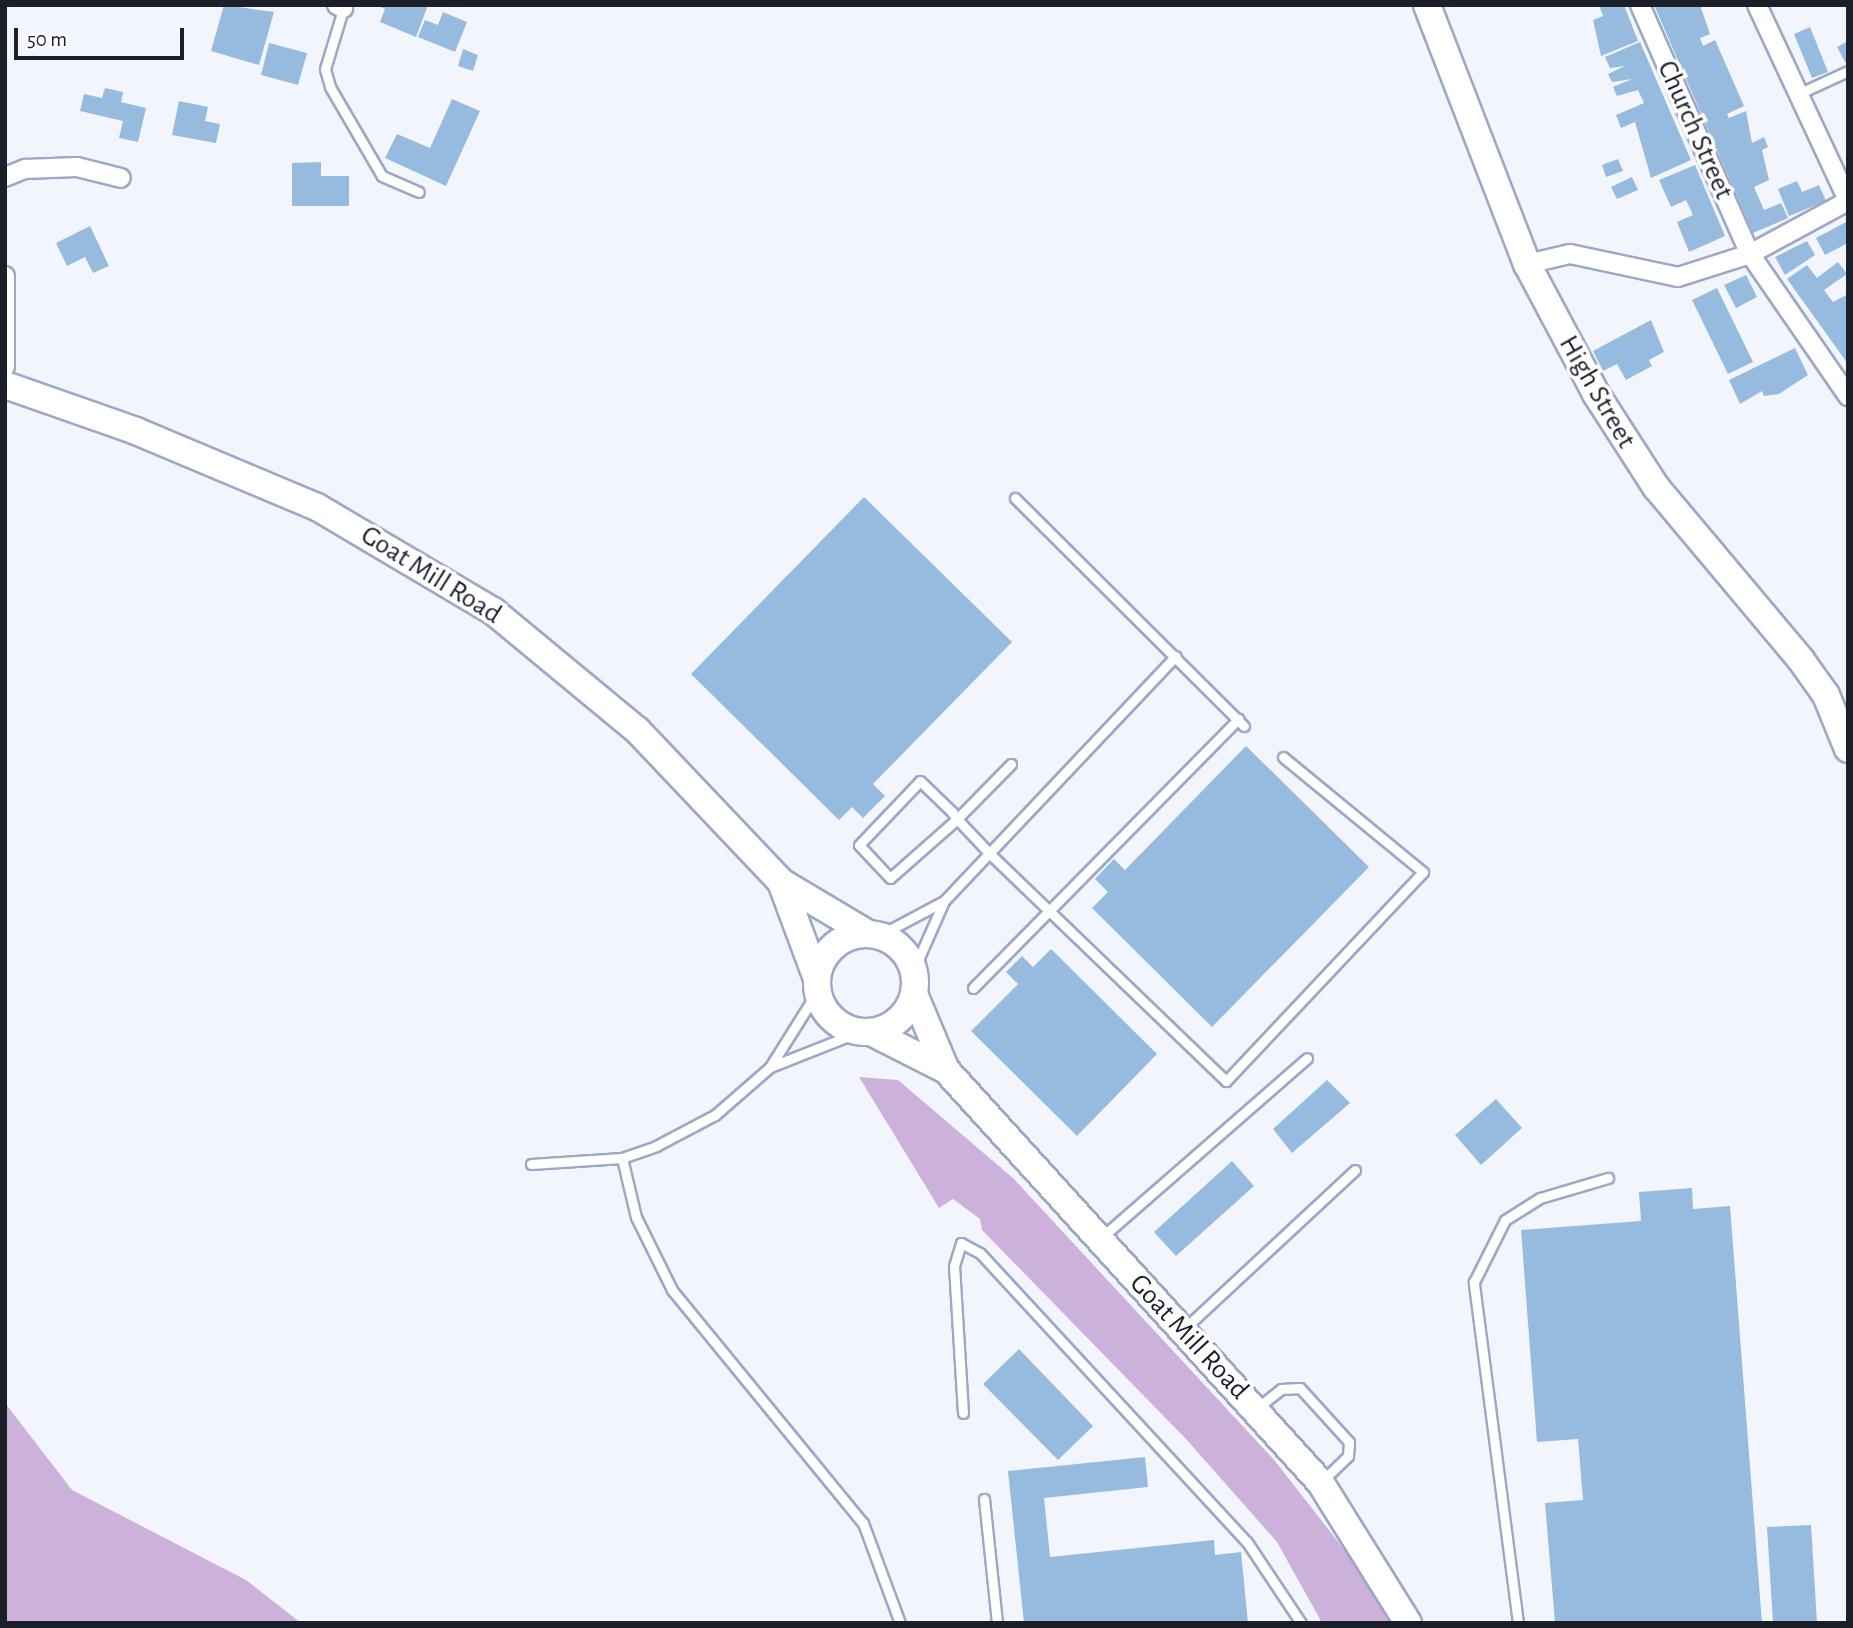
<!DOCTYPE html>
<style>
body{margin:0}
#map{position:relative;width:1853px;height:1628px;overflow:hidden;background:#f3f5fc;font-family:"Alegreya Sans",sans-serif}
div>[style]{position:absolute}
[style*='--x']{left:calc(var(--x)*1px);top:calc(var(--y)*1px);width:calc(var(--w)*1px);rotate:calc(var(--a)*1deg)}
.forest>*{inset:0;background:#ccb2db}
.building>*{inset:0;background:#97bbde}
.roads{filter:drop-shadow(2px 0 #9da8c6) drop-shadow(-2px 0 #9da8c6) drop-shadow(0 2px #9da8c6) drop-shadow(0 -2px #9da8c6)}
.lane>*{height:9px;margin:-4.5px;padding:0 4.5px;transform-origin:4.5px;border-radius:4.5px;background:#fff}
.street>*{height:18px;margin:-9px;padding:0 9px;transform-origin:9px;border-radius:9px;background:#fff}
.secondary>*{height:26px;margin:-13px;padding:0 13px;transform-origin:13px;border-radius:13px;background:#fff}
.secondary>.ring{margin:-13px;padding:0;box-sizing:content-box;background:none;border:26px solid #fff;border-radius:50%}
span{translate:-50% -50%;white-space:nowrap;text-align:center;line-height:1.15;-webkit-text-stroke:7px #fff;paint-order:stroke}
.street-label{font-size:28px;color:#1b1f2a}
.frame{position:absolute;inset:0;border:7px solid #1b1f2a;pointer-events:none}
.scale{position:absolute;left:14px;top:28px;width:170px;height:32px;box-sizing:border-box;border:4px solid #1b1f2a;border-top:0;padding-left:9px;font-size:21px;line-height:24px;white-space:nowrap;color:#1b1f2a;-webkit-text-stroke:5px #fff;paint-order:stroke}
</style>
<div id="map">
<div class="forest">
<i style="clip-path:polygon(859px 1077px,898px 1080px,1013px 1178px,1275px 1461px,1357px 1566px,1390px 1623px,1322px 1623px,1277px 1542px,1186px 1439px,982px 1230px,980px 1219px,953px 1199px,939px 1208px)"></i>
<i style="clip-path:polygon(5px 1403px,72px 1490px,246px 1580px,301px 1623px,5px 1623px)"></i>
</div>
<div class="building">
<i style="clip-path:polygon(224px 5px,274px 12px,259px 65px,211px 51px)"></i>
<i style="clip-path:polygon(377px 5px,428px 5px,416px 37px,380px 22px,385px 9px)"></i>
<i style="clip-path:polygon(1599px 5px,1624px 5px,1638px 41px,1601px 56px,1593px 20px,1603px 16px)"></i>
<i style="clip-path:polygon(1654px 5px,1700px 5px,1710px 34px,1700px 38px,1703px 46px,1715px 40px,1744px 106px,1727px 114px,1729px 118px,1746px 111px,1752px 143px,1764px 137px,1768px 147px,1762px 150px,1769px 180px,1754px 187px,1764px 210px,1781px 203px,1788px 218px,1753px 233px)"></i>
<i style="clip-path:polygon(443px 12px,467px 22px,455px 52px,418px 37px,425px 20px,438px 25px)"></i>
<i style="clip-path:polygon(1810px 27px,1828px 72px,1812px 78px,1794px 34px)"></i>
<i style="clip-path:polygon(1848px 41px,1848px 61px,1845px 62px,1837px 47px)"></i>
<i style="clip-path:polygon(1640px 42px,1691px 160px,1651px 178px,1635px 122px,1621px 128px,1616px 115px,1644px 103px,1638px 90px,1617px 96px,1613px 87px,1632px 79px,1612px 82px,1608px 74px,1625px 66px,1610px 68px,1605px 57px)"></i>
<i style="clip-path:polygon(269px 43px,307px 53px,298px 85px,261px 75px)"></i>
<i style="clip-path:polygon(463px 49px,478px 55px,473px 71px,458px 66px)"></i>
<i style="clip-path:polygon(105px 88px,123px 92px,121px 102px,146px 108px,138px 142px,119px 138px,123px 121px,80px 111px,84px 94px,102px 98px)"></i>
<i style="clip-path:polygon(452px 99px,480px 111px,446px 186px,385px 158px,397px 134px,430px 148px)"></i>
<i style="clip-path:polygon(179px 101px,208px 107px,205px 121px,220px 124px,216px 143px,172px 135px)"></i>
<i style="clip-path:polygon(1618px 159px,1623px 171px,1606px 177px,1602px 165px)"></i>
<i style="clip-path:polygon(321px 162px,321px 176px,349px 176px,349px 206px,292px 206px,292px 163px)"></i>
<i style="clip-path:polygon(1695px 165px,1725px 236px,1689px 252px,1677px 222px,1693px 215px,1686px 200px,1671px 207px,1659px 180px)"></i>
<i style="clip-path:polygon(1632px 177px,1638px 190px,1617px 199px,1611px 187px)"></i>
<i style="clip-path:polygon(1797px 181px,1802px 192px,1819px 185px,1826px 201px,1789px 216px,1778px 189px)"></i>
<i style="clip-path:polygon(1848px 221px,1848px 243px,1825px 255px,1816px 238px)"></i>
<i style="clip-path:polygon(90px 226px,109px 266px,93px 273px,85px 257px,67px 266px,56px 243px)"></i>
<i style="clip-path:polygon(1807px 241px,1815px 255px,1785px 275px,1775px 257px)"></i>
<i style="clip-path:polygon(1838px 262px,1847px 274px,1824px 290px,1833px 302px,1848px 294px,1848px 364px,1787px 279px,1807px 265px,1817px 278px)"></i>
<i style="clip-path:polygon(1746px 275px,1757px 297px,1736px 308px,1724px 285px)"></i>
<i style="clip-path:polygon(1717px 288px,1753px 362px,1728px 374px,1692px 300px)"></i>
<i style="clip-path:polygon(1651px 320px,1664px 352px,1649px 360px,1652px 366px,1626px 380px,1617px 364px,1603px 371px,1593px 351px)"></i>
<i style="clip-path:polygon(1795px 348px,1808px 375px,1779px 394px,1764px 396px,1762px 391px,1740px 404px,1729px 380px)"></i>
<i style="clip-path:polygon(864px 497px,1012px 642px,873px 784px,885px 796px,863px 818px,852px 807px,839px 820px,691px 674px)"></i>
<i style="clip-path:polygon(1246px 746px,1369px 867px,1212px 1027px,1092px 908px,1108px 892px,1095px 879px,1114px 859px,1125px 870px)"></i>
<i style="clip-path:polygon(1051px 949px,1157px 1054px,1077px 1136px,971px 1031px,1018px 984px,1006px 972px,1022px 956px,1033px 967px)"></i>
<i style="clip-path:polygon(1327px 1080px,1350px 1103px,1292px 1153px,1273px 1129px)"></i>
<i style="clip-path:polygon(1496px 1099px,1522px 1128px,1481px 1165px,1455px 1135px)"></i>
<i style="clip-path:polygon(1232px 1161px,1254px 1186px,1176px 1256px,1154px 1232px)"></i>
<i style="clip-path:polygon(1692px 1188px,1693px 1209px,1730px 1206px,1762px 1623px,1555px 1623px,1545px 1503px,1583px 1500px,1578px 1439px,1537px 1442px,1521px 1230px,1641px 1221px,1639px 1192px)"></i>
<i style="clip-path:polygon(1019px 1349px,1093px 1426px,1058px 1460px,983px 1384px)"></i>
<i style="clip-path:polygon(1145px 1457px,1148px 1487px,1044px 1498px,1050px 1557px,1214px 1540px,1215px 1555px,1241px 1552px,1248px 1623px,1024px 1623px,1008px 1471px)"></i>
<i style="clip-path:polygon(1811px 1525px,1817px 1623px,1773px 1623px,1767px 1527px)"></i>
</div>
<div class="roads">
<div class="lane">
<i style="--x:344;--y:6;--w:66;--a:106.8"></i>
<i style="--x:325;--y:69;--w:19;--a:74"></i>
<i style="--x:330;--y:87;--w:103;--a:59.7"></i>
<i style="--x:382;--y:176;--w:40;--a:23.4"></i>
<i style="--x:1798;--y:94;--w:55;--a:-24.7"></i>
<i style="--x:1015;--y:498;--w:323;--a:44.9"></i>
<i style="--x:1011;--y:764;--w:77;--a:134.5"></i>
<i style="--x:957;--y:819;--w:89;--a:138.6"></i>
<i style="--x:890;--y:878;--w:45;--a:-133.2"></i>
<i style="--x:859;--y:845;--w:88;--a:-46.4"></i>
<i style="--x:920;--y:781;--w:45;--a:44.1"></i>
<i style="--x:952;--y:812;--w:9;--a:54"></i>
<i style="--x:957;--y:819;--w:47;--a:46.7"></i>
<i style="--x:989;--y:853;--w:329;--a:43.9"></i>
<i style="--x:1226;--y:1081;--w:287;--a:-46.7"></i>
<i style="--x:1423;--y:872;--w:181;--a:-140.6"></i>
<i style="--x:944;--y:901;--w:337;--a:-46.6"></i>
<i style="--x:880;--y:935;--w:72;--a:-28"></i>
<i style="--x:944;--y:901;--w:74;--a:113.8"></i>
<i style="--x:973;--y:988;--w:378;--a:-45.4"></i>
<i style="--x:817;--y:992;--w:89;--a:122.1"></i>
<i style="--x:770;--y:1067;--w:96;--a:-21.5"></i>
<i style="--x:622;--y:1158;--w:61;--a:76.7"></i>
<i style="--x:636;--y:1217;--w:81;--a:63.7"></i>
<i style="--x:672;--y:1290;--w:301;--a:50.7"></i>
<i style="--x:863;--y:1523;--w:107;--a:69.7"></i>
<i style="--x:531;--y:1164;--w:91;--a:-3.8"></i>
<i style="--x:622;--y:1158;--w:36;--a:-19"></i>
<i style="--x:656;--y:1146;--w:67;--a:-27.7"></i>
<i style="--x:715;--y:1115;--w:73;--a:-41.1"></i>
<i style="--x:1102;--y:1237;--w:272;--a:-41.1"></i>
<i style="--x:1185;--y:1328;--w:232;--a:-42.9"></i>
<i style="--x:1257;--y:1408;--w:31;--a:-38"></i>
<i style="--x:1281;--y:1389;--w:19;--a:-3"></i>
<i style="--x:1300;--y:1388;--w:73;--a:47.8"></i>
<i style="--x:1349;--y:1442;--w:14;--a:94"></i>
<i style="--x:1348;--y:1456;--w:35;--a:136"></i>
<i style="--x:963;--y:1413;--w:147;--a:-93.5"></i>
<i style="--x:954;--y:1266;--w:24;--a:-73"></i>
<i style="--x:961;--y:1243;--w:21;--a:28"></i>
<i style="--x:980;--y:1253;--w:393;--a:47.3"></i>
<i style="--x:1247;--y:1542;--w:97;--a:56.3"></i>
<i style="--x:984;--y:1499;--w:125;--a:84"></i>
<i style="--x:1518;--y:1623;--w:344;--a:-97.4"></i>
<i style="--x:1474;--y:1282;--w:69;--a:-63.4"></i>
<i style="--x:1505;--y:1220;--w:41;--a:-32.2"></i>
<i style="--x:1540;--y:1198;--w:71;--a:-16.4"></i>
</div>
<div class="street">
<i style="--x:337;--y:5;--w:7;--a:27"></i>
<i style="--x:1640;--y:5;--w:272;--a:66.2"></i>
<i style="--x:1750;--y:254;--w:173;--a:55.4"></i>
<i style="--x:1757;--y:5;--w:215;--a:65"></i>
<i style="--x:5;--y:177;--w:22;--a:-22"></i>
<i style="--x:25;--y:169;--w:52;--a:-2.2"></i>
<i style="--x:77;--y:167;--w:45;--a:14"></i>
<i style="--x:1527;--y:264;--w:44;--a:-13.1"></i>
<i style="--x:1570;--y:254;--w:110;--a:12"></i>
<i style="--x:1678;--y:277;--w:76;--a:-17.7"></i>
<i style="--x:1750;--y:254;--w:111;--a:-28.4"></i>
<i style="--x:5;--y:276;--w:91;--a:90"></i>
</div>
<div class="secondary">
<i style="--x:1427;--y:5;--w:278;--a:68.9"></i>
<i style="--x:1527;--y:264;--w:147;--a:62"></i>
<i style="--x:1596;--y:394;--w:111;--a:57.2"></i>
<i style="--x:1656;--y:487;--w:226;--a:50"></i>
<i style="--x:1801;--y:660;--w:43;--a:54.5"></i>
<i style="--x:1826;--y:695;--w:58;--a:67.8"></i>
<i style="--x:5;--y:385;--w:139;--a:19.3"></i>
<i style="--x:136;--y:431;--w:196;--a:22.8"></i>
<i style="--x:317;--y:507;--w:204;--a:30.6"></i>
<i style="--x:493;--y:611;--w:187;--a:39.6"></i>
<i style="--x:637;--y:730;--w:209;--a:46.5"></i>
<i style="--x:781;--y:882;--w:100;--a:30.7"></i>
<i style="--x:781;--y:882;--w:103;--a:69.6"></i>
<i class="ring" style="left:817px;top:934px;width:72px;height:72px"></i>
<i style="--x:914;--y:994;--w:82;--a:67.2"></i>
<i style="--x:946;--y:1070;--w:556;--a:47.77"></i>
<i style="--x:1320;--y:1482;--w:166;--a:58"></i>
<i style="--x:871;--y:1032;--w:84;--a:26.9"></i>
</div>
</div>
<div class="street-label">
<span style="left:1695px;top:130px;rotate:66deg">Church Street</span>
<span style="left:1597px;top:392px;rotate:60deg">High Street</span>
<span style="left:431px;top:575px;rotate:32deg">Goat Mill Road</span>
<span style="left:1189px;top:1337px;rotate:47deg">Goat Mill Road</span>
</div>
<div class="frame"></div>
<div class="scale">50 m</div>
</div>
